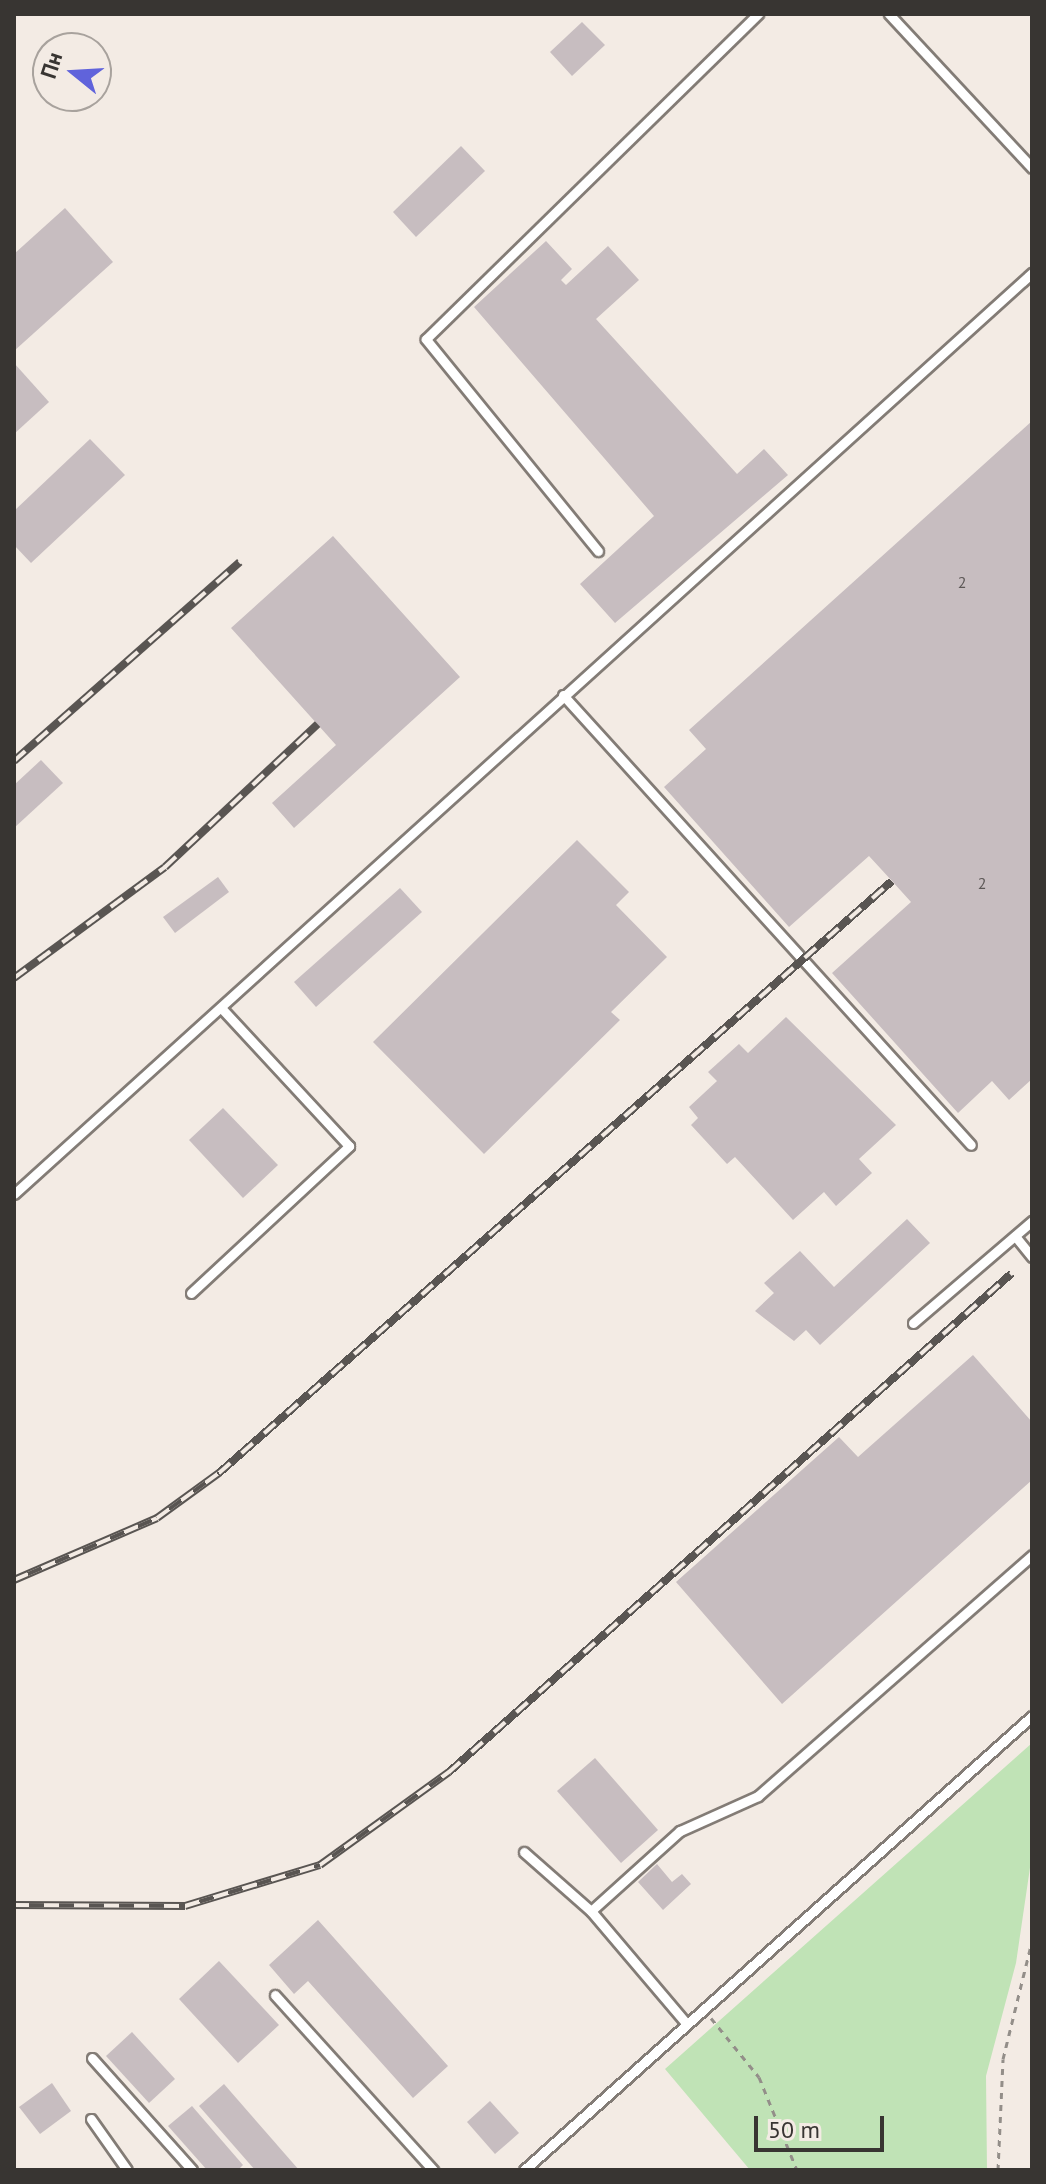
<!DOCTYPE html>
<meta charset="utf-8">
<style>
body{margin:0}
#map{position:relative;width:1046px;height:2184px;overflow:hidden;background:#f3ebe4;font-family:"PT Sans",sans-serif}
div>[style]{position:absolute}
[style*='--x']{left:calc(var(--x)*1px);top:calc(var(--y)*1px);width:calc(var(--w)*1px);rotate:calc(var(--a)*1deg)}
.green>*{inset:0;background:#c0e3b6}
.building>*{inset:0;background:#c7bdc0}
.path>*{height:3px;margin-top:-1.5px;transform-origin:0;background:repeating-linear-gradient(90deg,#938e89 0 6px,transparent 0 12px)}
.roads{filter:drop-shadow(2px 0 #837c76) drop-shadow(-2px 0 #837c76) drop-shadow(0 2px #837c76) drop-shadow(0 -2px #837c76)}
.lane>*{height:9px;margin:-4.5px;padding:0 4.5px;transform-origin:4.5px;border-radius:4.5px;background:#fff}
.rail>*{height:8px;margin-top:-4px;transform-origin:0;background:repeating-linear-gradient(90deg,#f3ebe4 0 15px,#595552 0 30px);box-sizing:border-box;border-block:2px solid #595552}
span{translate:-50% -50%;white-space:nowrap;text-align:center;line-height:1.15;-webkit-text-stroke:8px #f3ebe4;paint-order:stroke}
.number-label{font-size:16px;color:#5c5756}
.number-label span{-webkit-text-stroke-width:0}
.frame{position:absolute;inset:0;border:16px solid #383532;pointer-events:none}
.north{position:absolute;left:32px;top:32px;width:80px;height:80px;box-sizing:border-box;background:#f3ebe4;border:2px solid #a8a29d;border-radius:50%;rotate:288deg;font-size:22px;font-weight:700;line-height:32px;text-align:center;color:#383532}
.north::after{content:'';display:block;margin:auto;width:28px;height:36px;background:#6063db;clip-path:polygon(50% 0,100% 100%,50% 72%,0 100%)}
.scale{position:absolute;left:754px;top:2116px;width:130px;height:36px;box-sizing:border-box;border:4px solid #383532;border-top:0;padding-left:10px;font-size:24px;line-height:28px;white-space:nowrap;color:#383532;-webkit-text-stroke:6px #f3ebe4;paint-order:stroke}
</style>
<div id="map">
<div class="green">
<i style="clip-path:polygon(1032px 1743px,1032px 1854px,1016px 1963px,986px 2076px,987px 2170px,750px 2170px,665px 2069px)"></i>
</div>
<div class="building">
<i style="clip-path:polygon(582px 22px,605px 45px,572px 76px,550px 52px)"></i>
<i style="clip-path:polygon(461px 146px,485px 171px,416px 237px,393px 212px)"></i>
<i style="clip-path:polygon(65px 208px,113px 262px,14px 351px,14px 254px)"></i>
<i style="clip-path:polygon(546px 241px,572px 269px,561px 280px,566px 285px,608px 246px,639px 280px,596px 319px,737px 474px,764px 449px,788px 475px,615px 623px,580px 584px,654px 516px,474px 307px)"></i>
<i style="clip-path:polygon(14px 363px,49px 402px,14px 434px)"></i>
<i style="clip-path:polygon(1032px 421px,1032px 1079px,1009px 1100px,992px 1081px,958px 1113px,832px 973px,911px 902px,892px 881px,869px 856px,789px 927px,664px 787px,706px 749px,689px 730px)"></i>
<i style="clip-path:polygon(90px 439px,125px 475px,31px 563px,14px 545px,14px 511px)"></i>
<i style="clip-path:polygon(333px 536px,460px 677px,294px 828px,272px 803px,336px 745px,231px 628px)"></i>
<i style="clip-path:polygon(41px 760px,63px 783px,14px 828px,14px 785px)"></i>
<i style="clip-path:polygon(577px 840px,629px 892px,616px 905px,667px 957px,611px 1012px,620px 1020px,484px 1154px,373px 1042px)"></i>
<i style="clip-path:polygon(218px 877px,229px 892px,175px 933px,163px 917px)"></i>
<i style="clip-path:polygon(400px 888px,422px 912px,316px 1007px,294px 982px)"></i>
<i style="clip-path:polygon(786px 1017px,896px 1125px,859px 1159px,872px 1173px,836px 1206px,824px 1192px,793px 1220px,735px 1157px,727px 1164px,691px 1125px,698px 1118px,689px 1107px,717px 1081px,708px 1072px,739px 1044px,748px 1053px)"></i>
<i style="clip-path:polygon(223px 1108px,278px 1165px,243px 1198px,189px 1140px)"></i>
<i style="clip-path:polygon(907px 1219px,930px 1243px,820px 1345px,806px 1330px,794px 1341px,755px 1311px,774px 1293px,764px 1283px,800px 1251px,834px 1287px)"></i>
<i style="clip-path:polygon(973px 1355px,1032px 1422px,1032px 1480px,782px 1704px,676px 1582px,839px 1437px,858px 1457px)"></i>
<i style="clip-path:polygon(595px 1758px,658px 1830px,621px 1863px,557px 1791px)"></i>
<i style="clip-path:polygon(657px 1864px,672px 1882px,682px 1874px,691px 1884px,663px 1910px,638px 1882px)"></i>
<i style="clip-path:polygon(318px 1920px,448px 2066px,413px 2098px,308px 1981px,294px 1994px,269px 1965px)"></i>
<i style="clip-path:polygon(219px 1961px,279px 2025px,238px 2063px,179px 1999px)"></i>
<i style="clip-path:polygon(132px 2032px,175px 2079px,149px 2103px,106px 2056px)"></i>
<i style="clip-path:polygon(52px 2083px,71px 2111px,40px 2134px,19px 2107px)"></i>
<i style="clip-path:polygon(224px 2084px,299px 2170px,255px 2170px,199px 2106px)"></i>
<i style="clip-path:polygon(490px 2101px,519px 2133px,495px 2154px,467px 2122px)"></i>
<i style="clip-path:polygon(192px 2106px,243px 2165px,238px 2170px,207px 2170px,168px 2126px)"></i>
</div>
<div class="path">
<i style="--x:711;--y:2018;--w:76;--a:50.9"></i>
<i style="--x:759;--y:2077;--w:100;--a:67.8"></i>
<i style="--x:998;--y:2170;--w:111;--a:-87.4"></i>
<i style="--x:1003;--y:2059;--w:122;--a:-76.2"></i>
</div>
<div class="roads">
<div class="lane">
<i style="--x:889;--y:14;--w:210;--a:47.1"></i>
<i style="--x:598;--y:551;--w:273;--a:-129.1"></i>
<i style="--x:426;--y:339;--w:465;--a:-44.4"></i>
<i style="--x:563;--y:695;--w:607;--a:47.8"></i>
<i style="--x:14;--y:1194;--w:1373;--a:-42.14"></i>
<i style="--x:1015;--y:1236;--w:27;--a:51"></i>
<i style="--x:191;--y:1293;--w:216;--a:-42.9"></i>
<i style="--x:349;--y:1146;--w:187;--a:-132.8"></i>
<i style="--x:913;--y:1323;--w:157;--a:-40.6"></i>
<i style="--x:524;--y:1852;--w:89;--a:41.4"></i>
<i style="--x:591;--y:1911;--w:148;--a:49.7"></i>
<i style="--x:591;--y:1911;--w:120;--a:-42"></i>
<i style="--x:680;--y:1831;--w:85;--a:-24.2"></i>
<i style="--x:758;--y:1796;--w:365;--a:-41.3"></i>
<i style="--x:275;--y:1995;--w:236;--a:47.9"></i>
<i style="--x:92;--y:2058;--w:150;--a:48.2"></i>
<i style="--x:91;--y:2119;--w:62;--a:54.8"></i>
<i style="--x:524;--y:2170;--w:681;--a:-41.79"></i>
</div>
</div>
<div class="rail">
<i style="--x:14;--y:761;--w:301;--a:-41.4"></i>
<i style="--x:14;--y:978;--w:187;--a:-36.3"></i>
<i style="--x:165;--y:867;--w:209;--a:-43.1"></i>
<i style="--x:14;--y:1580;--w:156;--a:-23.4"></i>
<i style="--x:157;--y:1518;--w:77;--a:-36"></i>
<i style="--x:219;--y:1473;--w:896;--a:-41.34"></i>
<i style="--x:14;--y:1905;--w:171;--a:0.3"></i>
<i style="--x:185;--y:1906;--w:141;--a:-16.9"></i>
<i style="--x:320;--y:1865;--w:159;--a:-35.8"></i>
<i style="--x:449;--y:1772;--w:752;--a:-41.55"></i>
</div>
<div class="number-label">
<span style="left:962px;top:582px">2</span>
<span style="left:982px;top:883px">2</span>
</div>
<div class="frame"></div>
<div class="north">Пн</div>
<div class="scale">50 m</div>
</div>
